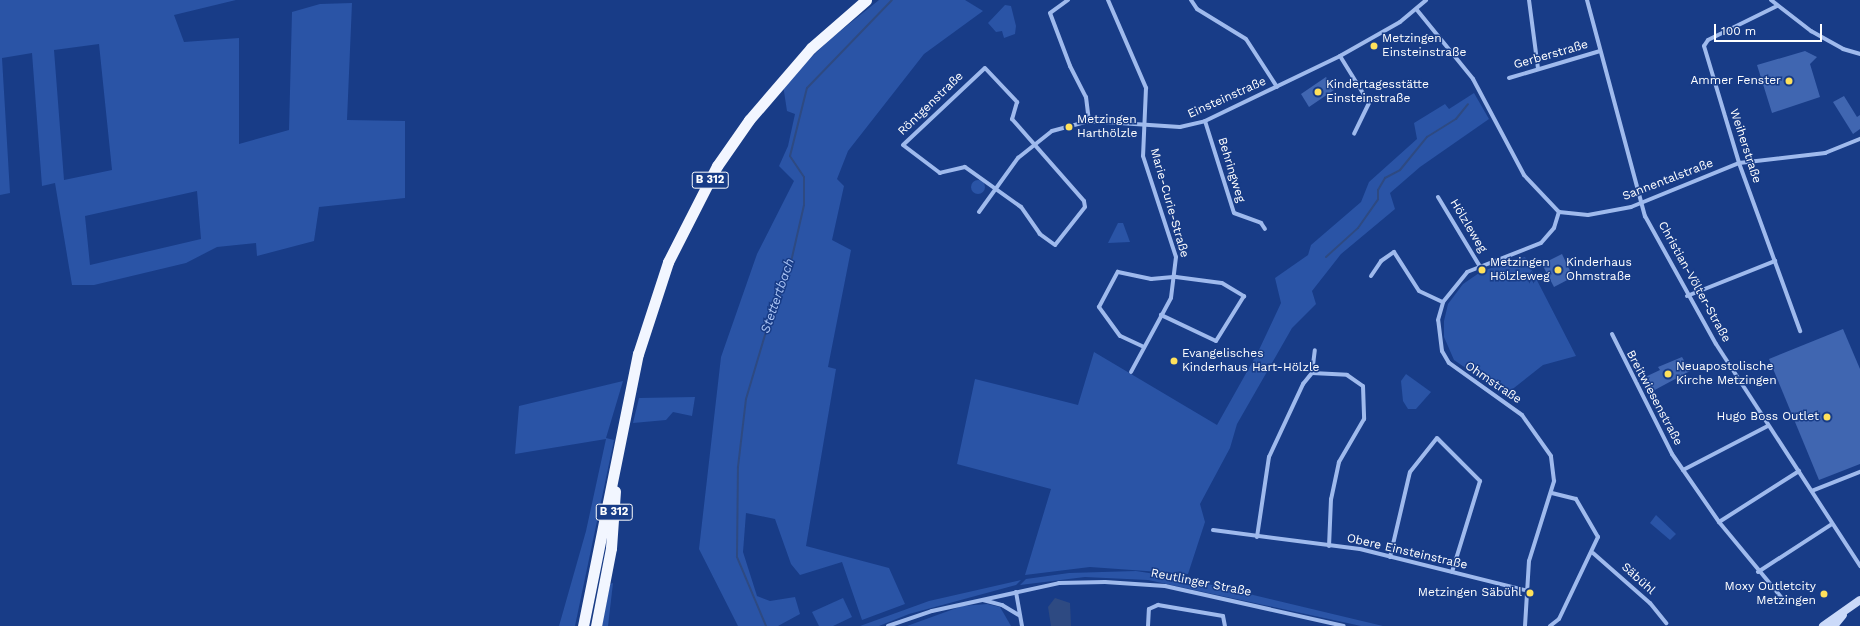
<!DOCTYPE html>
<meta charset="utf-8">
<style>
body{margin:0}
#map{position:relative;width:1860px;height:626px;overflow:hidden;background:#183c87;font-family:"Work Sans",sans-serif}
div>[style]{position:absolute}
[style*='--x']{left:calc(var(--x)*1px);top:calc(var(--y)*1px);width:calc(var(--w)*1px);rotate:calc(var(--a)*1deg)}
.green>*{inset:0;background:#2a54a6}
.round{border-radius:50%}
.water>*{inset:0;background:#2e4a82}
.stream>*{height:2px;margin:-1px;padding:0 1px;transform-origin:1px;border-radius:1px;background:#2e4a82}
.building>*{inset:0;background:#4066b1}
.pedestrian>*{height:3.5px;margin:-1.75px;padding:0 1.75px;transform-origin:1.75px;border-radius:1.75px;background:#9fbaed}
.minor>*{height:4px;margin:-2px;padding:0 2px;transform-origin:2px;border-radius:2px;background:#9fbaed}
.secondary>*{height:8px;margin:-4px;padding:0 4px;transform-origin:4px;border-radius:4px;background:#cbdaf9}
.trunk>*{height:11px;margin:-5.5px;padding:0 5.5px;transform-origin:5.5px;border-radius:5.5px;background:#f2f6ff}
.dots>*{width:11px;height:11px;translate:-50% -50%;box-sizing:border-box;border:2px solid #183c87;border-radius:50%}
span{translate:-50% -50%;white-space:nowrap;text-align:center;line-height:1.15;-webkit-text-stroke:3px #183c87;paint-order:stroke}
.shield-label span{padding:1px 3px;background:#183c87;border:1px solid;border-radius:3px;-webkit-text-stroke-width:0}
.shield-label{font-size:11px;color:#fff;font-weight:700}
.poi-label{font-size:12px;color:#fff}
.left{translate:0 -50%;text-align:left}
.right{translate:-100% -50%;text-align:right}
.street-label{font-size:12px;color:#fff}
.water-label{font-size:13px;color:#aac4f5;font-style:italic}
.scale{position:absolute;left:1714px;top:24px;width:108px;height:18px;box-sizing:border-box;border:2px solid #fff;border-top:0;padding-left:5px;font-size:12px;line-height:14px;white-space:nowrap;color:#fff;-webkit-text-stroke:3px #183c87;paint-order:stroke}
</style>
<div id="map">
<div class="green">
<i style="clip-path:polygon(evenodd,0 0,236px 0,174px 15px,184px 42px,239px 38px,239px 144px,289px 130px,292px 12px,320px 4px,352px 3px,347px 120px,405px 121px,405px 198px,319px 207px,314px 241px,257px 256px,256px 243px,217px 247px,186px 263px,94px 285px,72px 285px,55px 183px,42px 186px,32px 53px,2px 58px,10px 193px,0 195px,0 0,99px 44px,112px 170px,64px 180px,54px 50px,99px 44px,0 0,197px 191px,201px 239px,90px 265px,85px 216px,197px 191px)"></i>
<i style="clip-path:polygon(879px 0,965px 0,983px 11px,924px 54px,848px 151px,837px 179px,844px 186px,832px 240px,851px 250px,828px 367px,836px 369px,806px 546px,889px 568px,905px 604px,862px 620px,842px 562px,800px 575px,791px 564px,775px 519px,746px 513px,743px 552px,757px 596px,770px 601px,795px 597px,800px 614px,778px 626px,738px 626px,699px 549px,721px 357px,757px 254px,794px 181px,779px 166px,788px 146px,795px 114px,787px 111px,783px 85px,829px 40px)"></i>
<i style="clip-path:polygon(1005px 5px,1011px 6px,1016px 26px,1015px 34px,1004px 38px,1002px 31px,996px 32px,988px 23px)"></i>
<i style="clip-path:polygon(1474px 93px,1489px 119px,1420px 167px,1390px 193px,1395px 209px,1341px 254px,1312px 291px,1316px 304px,1292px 328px,1237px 424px,1230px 448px,1200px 504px,1205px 522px,1188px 574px,1090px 567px,1025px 575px,1051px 489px,957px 464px,975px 379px,1078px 405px,1094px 352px,1217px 425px,1258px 352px,1281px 303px,1275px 278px,1308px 255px,1311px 245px,1361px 202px,1369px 182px,1417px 139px,1414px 123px,1445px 104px,1449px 109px)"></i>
<i class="round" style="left:971px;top:180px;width:14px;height:14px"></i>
<i style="clip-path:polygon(1118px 223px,1123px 223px,1130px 242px,1108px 243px)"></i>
<i style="clip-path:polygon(1525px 257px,1576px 356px,1543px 365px,1505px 395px,1454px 360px,1444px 337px,1444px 321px,1448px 304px,1463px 284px,1482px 271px)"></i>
<i style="clip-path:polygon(1406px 374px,1431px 392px,1416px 409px,1408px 409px,1403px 401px,1401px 381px)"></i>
<i style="clip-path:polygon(623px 381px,606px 438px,614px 440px,575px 626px,559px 626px,586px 531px,606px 439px,515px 454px,519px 406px)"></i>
<i style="clip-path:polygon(695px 397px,692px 416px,673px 412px,666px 420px,633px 423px,639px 398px)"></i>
<i style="clip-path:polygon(1656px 515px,1676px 534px,1670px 540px,1650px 523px)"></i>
<i style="clip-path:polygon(1136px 571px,1187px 579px,1383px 626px,1361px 626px,1148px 580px,1085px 577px,1020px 585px,1026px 579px,1069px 573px)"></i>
<i style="clip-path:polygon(1021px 580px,1016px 585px,909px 614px,879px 626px,860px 626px,929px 601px)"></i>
<i style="clip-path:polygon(613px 583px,608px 626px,602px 626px,610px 584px)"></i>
<i style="clip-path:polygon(843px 598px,852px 617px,833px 626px,819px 626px,812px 612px)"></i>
<i style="clip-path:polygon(987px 604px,1000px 607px,1011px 626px,907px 626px,962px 606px)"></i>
</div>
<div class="water">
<i style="clip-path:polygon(1055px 598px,1070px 603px,1071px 626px,1051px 626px,1048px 607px)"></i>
</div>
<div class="stream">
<i style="--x:1326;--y:257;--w:43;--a:-42.2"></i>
<i style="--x:1358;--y:228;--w:35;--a:-55"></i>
<i style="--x:1378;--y:199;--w:9;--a:-90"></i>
<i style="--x:1378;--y:190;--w:14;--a:-60"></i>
<i style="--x:1385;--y:178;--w:17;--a:-28"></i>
<i style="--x:1400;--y:170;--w:43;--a:-50.7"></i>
<i style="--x:1427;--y:137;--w:34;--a:-32"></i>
<i style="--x:1456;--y:119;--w:19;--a:-51"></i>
<i style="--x:766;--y:626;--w:75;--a:-112.8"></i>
<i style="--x:737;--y:557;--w:90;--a:-89.4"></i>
<i style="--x:738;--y:467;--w:68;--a:-83.3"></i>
<i style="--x:746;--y:399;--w:74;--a:-73.5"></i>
<i style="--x:767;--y:328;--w:57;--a:-68.4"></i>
<i style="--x:788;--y:275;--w:72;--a:-77.1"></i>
<i style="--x:804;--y:205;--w:28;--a:-90"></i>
<i style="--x:804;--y:177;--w:25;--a:-124"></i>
<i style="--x:790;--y:156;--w:70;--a:-76"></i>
<i style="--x:807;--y:88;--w:122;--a:-46"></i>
</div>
<div class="building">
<i style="clip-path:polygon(1805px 51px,1817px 57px,1810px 64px,1820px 97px,1772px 113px,1757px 65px)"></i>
<i style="clip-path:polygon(1326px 77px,1334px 90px,1309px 107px,1301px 94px)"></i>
<i style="clip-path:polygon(1844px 96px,1857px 117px,1860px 115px,1860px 129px,1853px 134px,1833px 102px)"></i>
<i style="clip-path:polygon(1562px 254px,1573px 277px,1554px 287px,1542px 264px)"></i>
<i style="clip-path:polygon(1843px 329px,1860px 369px,1860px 464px,1819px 480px,1769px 359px)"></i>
<i style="clip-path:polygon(1682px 357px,1690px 371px,1651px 392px,1643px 378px,1660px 370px,1658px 367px)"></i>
</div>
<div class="pedestrian">
<i style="--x:1812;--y:491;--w:52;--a:-21.6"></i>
</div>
<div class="minor">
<i style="--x:1068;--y:0;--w:22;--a:144"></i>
<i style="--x:1050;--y:13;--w:57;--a:69.3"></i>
<i style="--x:1070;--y:66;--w:35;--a:63"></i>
<i style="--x:1086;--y:97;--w:24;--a:83"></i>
<i style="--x:1108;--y:0;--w:96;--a:66.6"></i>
<i style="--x:1146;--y:88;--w:68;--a:92.5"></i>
<i style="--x:1143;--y:156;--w:106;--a:71.9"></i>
<i style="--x:1176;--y:257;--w:41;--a:97"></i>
<i style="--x:1171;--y:298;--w:84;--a:118.4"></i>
<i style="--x:1191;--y:0;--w:11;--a:56"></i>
<i style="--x:1197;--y:9;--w:57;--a:31.5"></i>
<i style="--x:1246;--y:39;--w:57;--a:57.1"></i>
<i style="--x:1529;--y:0;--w:69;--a:82.5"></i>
<i style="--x:1587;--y:0;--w:224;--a:75"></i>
<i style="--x:1645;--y:216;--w:146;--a:61"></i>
<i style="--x:1716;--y:344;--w:265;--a:57"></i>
<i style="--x:1771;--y:0;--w:51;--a:37.8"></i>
<i style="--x:1811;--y:31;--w:37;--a:29"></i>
<i style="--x:1843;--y:49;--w:18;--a:16"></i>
<i style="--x:1777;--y:6;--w:77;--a:153.8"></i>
<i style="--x:1708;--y:40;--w:7;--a:124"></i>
<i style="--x:1704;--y:46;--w:122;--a:73.3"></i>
<i style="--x:1739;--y:163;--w:179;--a:70"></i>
<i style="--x:1417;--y:10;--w:89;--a:50.9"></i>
<i style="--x:1473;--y:79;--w:109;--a:62"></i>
<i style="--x:1524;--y:175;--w:51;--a:46.6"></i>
<i style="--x:1559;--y:212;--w:29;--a:6"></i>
<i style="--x:1588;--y:215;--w:44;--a:-10.5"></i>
<i style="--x:1631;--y:207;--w:117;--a:-22.2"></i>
<i style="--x:1739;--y:163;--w:87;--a:-6.6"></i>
<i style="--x:1825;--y:153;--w:38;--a:-22"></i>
<i style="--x:1340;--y:56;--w:55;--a:58.3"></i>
<i style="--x:1369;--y:103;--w:34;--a:116"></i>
<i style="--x:985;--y:68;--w:47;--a:46.7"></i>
<i style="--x:1017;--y:102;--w:18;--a:106"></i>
<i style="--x:1012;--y:119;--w:109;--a:48.7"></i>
<i style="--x:1084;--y:201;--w:6;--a:81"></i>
<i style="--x:1085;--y:207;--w:48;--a:128.3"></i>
<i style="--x:1055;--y:245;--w:19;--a:-144"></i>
<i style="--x:1040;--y:234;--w:33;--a:-125"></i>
<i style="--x:1021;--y:207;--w:69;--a:-144.5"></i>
<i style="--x:965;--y:167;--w:26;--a:167"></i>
<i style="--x:940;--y:173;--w:46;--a:-142.9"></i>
<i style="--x:903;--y:145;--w:112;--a:-43.2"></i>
<i style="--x:1509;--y:78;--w:95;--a:-16.5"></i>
<i style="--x:1205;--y:121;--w:96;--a:72.5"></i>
<i style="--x:1234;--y:213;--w:29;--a:20"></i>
<i style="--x:1261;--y:223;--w:7;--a:56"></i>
<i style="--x:1438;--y:197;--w:79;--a:58.9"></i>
<i style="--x:979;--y:212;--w:67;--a:-54.2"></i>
<i style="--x:1018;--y:158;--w:43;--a:-38.5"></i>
<i style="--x:1052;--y:131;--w:38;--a:-15"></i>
<i style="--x:1089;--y:121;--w:91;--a:3.8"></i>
<i style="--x:1180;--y:127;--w:26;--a:-13"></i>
<i style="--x:1205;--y:121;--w:150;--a:-25.7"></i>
<i style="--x:1340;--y:56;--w:69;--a:-29.5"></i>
<i style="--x:1400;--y:22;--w:34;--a:-40"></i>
<i style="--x:1371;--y:276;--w:18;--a:-56"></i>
<i style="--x:1381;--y:261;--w:16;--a:-35"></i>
<i style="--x:1394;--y:252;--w:46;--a:57.3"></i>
<i style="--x:1419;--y:291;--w:26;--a:25"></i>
<i style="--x:1687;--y:296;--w:95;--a:-21.7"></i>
<i style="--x:1612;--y:334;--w:134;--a:63.4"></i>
<i style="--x:1672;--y:454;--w:83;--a:55.3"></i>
<i style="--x:1719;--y:522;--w:105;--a:50.4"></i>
<i style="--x:1144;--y:347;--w:26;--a:-155"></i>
<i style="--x:1120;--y:336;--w:36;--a:-126"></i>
<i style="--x:1099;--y:307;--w:40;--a:-62"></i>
<i style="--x:1118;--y:272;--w:34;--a:12"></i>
<i style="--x:1151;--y:279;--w:25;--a:-5"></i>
<i style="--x:1176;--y:277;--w:46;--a:7.4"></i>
<i style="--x:1222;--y:283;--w:26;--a:31"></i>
<i style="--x:1244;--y:296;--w:53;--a:121.9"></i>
<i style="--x:1216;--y:341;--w:61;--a:-154.7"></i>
<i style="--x:1312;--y:373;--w:23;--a:-83"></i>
<i style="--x:1683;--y:470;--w:96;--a:-27.4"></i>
<i style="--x:1719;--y:522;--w:95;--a:-32.5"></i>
<i style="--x:1213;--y:530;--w:148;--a:7.4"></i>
<i style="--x:1360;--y:549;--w:170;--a:14"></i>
<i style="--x:1257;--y:537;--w:81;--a:-81.5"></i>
<i style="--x:1269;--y:457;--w:81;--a:-65"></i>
<i style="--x:1303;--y:384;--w:14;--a:-51"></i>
<i style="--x:1312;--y:373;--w:35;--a:3"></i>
<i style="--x:1347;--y:375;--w:19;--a:35"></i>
<i style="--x:1363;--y:386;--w:33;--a:88"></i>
<i style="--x:1364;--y:419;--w:50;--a:120.2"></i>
<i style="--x:1339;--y:462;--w:38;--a:102"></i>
<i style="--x:1331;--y:499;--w:47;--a:92.4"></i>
<i style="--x:1593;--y:553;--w:76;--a:41.3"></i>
<i style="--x:1650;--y:603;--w:26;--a:51"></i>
<i style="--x:1390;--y:557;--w:87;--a:-76.8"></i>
<i style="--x:1410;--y:472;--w:43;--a:-51.5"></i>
<i style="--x:1437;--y:438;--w:61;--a:45"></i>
<i style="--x:1480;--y:481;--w:95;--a:107.1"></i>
<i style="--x:1758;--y:572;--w:88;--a:-33"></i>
<i style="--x:1016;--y:592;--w:35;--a:80"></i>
<i style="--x:983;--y:600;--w:20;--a:15"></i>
<i style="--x:1002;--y:605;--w:21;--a:31"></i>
<i style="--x:888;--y:626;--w:46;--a:-18.8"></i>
<i style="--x:932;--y:611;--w:130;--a:-12.4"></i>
<i style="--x:1059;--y:583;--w:46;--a:-1.2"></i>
<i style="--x:1105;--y:582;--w:60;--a:3.8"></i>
<i style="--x:1165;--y:586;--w:183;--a:12.6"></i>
<i style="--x:1148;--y:626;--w:17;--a:-87"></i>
<i style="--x:1149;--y:609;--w:10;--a:-24"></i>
<i style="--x:1158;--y:605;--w:66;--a:9.6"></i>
<i style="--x:1223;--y:616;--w:10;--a:79"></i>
<i style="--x:1525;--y:626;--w:65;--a:-86.5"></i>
<i style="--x:1529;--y:561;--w:84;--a:-72.6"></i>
<i style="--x:1554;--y:481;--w:25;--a:-97"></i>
<i style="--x:1551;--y:456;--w:50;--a:-125.3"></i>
<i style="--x:1522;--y:415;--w:90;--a:-144.5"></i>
<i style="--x:1449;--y:363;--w:14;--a:-120"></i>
<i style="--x:1442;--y:351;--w:31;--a:-97"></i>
<i style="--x:1438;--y:320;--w:19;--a:-74"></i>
<i style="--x:1443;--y:302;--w:38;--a:-51"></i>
<i style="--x:1467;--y:272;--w:79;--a:-21.4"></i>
<i style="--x:1541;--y:243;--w:20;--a:-49"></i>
<i style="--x:1554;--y:228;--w:17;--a:-73"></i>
<i style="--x:1550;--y:626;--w:11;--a:-38"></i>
<i style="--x:1559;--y:619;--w:91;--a:-64.6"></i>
<i style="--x:1598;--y:537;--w:44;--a:-120.1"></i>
<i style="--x:1576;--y:499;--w:25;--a:-166"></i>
</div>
<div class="secondary">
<i style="--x:1823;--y:626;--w:45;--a:-35.1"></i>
<i style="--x:1834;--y:626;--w:14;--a:-51"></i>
</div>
<div class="trunk">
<i style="--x:583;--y:626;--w:278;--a:-78.6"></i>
<i style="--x:638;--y:354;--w:97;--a:-71.9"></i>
<i style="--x:668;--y:262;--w:108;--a:-63"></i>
<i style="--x:717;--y:166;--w:56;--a:-55.2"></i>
<i style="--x:749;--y:120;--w:95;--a:-49.3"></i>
<i style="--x:811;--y:48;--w:73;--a:-41.1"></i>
<i style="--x:596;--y:626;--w:79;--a:-79.1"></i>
<i style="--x:611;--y:548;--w:57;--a:-86"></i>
</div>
<div class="dots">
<i style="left:1374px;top:46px;background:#ffe15b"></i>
<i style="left:1789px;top:81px;background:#ffe15b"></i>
<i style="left:1318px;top:92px;background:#ffe15b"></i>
<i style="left:1069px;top:127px;background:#ffe15b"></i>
<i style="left:1482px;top:270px;background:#ffe15b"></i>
<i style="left:1558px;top:270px;background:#ffe15b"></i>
<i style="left:1174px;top:361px;background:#ffe15b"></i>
<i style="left:1668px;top:374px;background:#ffe15b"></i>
<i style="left:1827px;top:417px;background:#ffe15b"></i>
<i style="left:1530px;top:593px;background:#ffe15b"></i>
<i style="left:1824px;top:594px;background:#ffe15b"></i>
</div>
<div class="shield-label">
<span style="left:710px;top:180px">B 312</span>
<span style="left:614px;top:512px">B 312</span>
</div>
<div class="poi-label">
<span class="left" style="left:1382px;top:46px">Metzingen<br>Einsteinstraße</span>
<span class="right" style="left:1781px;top:81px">Ammer Fenster</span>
<span class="left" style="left:1326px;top:92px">Kindertagesstätte<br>Einsteinstraße</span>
<span class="left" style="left:1077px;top:127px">Metzingen<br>Harthölzle</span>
<span class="left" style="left:1490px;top:270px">Metzingen<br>Hölzleweg</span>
<span class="left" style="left:1566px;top:270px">Kinderhaus<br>Ohmstraße</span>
<span class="left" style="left:1182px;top:361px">Evangelisches<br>Kinderhaus Hart-Hölzle</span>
<span class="left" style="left:1676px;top:374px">Neuapostolische<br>Kirche Metzingen</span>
<span class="right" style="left:1819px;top:417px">Hugo Boss Outlet</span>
<span class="right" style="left:1816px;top:594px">Moxy Outletcity<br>Metzingen</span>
<span class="right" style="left:1522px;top:593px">Metzingen Säbühl</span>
</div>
<div class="street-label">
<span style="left:1551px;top:55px;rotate:-16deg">Gerberstraße</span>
<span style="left:1227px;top:98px;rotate:-24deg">Einsteinstraße</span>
<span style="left:931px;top:104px;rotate:-44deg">Röntgenstraße</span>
<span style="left:1745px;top:146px;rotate:72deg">Weiherstraße</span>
<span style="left:1231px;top:170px;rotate:73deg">Behringweg</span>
<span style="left:1668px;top:180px;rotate:-21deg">Sannentalstraße</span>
<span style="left:1169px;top:203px;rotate:74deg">Marie-Curie-Straße</span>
<span style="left:1468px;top:226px;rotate:59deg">Hölzleweg</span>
<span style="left:1694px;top:282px;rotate:61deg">Christian-Völter-Straße</span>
<span style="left:1493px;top:383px;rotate:34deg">Ohmstraße</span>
<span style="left:1654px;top:398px;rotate:62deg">Breitwiesenstraße</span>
<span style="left:1407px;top:552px;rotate:13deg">Obere Einsteinstraße</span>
<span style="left:1638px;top:579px;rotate:42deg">Säbühl</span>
<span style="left:1201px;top:583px;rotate:11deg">Reutlinger Straße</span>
</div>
<div class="water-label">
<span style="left:778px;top:296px;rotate:-71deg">Stettertbach</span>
</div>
<div class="scale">100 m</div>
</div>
